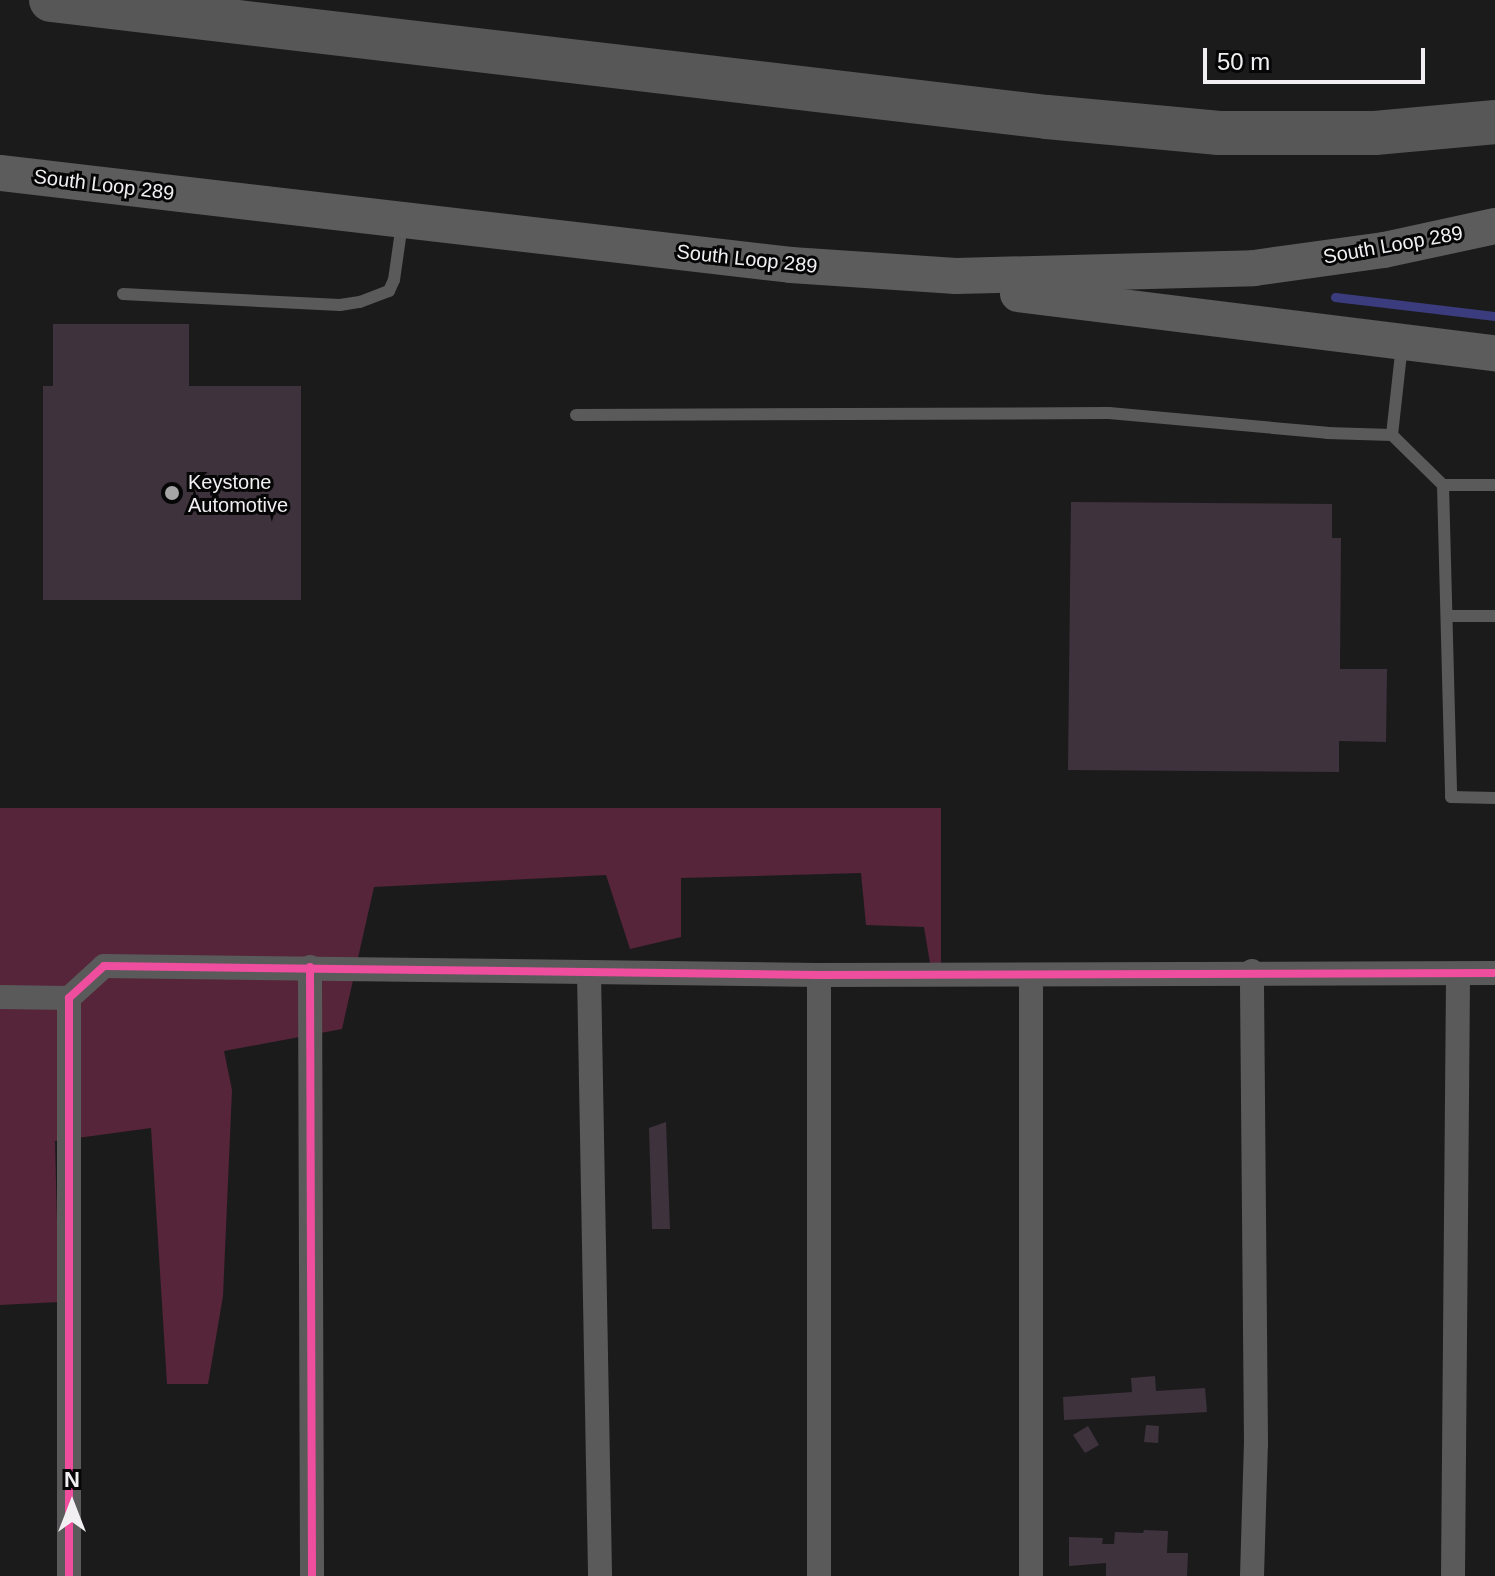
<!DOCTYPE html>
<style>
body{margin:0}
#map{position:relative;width:1495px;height:1576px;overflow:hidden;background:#1c1b1c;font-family:Helvetica,sans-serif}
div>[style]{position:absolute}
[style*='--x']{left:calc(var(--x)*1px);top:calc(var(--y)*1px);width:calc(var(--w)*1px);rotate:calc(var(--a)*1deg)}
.green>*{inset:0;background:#562539}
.stream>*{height:9px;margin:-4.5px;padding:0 4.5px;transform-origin:4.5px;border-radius:4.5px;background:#3b3c7d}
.building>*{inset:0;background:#3e323c}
.lane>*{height:12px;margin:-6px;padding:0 6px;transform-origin:6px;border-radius:6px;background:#5a5a5a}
.street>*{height:24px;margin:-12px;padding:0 12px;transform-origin:12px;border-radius:12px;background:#5a5a5a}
.secondary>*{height:36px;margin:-18px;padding:0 18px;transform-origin:18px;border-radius:18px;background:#5d5c5d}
.highway>*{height:44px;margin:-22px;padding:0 22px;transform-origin:22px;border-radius:22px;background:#585758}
.cycleway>*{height:8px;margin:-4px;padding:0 4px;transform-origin:4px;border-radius:4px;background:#ef4d9e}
.dots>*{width:22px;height:22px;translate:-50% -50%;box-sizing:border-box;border:4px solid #060607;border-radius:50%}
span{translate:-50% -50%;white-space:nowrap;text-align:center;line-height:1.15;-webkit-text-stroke:6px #060607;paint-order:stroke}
.street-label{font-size:20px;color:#f1eff1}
.poi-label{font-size:20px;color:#f1eff1}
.left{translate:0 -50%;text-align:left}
.north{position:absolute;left:32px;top:1464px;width:80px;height:80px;-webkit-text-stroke:6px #060607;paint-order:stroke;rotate:0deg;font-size:22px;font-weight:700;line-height:32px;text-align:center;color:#f1eff1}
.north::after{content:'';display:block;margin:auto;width:28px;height:36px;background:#f1eff1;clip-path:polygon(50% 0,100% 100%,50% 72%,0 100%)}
.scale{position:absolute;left:1203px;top:48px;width:222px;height:36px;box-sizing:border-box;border:4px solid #f1eff1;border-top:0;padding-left:10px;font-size:24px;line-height:28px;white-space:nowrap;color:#f1eff1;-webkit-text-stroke:6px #060607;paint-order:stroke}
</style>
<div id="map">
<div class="green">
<i style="clip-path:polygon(0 808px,941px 808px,941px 969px,931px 969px,924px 927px,866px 925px,861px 873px,681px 878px,681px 937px,630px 949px,606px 875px,374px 887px,342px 1029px,224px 1051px,232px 1090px,223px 1296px,208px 1384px,167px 1384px,151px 1128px,55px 1141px,59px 1302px,0 1305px)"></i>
</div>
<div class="stream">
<i style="--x:1335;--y:297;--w:161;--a:6.8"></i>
</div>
<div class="building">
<i style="clip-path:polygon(53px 324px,189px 324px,189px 386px,301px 386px,301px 600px,43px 600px,43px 386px,53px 386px)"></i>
<i style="clip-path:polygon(1071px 502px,1332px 504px,1332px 538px,1341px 538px,1340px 669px,1387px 669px,1386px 742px,1339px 741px,1339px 772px,1068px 770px)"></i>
<i style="clip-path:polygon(666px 1122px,670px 1229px,652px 1229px,649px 1128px)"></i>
<i style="clip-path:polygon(1155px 1376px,1156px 1391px,1205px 1388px,1207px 1412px,1064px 1420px,1063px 1397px,1132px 1392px,1131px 1378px)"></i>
<i style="clip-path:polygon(1146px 1425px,1159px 1426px,1158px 1443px,1144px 1442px)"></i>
<i style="clip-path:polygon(1088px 1426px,1099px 1445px,1085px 1453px,1073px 1435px)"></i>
<i style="clip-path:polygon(1144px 1530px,1168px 1531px,1167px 1553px,1188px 1553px,1187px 1576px,1106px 1576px,1106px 1563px,1069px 1566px,1069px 1537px,1103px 1538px,1102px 1544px,1114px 1544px,1115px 1532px,1143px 1533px)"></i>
</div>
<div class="lane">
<i style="--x:123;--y:294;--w:217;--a:2.9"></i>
<i style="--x:340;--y:305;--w:20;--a:-9"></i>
<i style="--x:360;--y:302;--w:31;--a:-21"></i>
<i style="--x:389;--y:291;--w:12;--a:-66"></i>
<i style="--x:394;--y:280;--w:57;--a:-81.9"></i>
<i style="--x:576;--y:415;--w:533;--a:-0.21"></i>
<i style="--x:1109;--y:413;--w:219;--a:5.2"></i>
<i style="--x:1327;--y:433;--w:65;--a:1.8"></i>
<i style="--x:1392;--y:435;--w:92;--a:-83.7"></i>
<i style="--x:1392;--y:435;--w:71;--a:44.4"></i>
<i style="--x:1443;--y:485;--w:312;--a:88.5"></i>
<i style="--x:1451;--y:797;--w:44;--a:1.3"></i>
<i style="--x:1443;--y:485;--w:52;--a:0"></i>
<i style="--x:1448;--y:616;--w:47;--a:0"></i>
</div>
<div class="street">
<i style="--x:310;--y:967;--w:609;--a:89.81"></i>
<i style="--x:589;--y:973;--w:603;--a:88.95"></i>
<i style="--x:819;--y:975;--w:601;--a:90"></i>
<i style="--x:1031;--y:976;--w:600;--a:90"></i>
<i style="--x:0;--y:997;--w:69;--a:0.8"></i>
<i style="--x:69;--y:1576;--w:578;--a:-90"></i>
<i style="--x:69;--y:998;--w:47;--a:-42.4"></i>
<i style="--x:104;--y:966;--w:715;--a:0.72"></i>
<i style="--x:819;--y:975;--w:676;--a:-0.17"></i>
<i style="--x:1252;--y:1576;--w:132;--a:-88.3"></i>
<i style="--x:1256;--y:1444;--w:473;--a:-90.5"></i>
<i style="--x:1453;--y:1576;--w:602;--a:-89.52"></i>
</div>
<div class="secondary">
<i style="--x:0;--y:173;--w:796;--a:6.63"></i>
<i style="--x:791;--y:265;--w:165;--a:3.8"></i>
<i style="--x:956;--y:276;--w:298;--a:-1.5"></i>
<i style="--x:1254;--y:268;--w:131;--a:-7.9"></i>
<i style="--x:1384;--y:250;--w:114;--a:-12.2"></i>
<i style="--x:1018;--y:294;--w:481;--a:7.1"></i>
</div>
<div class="highway">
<i style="--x:51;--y:0;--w:1003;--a:6.7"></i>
<i style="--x:1047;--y:117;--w:173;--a:5.3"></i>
<i style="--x:1219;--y:133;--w:156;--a:0"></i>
<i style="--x:1375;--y:133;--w:121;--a:-5.2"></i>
</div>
<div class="cycleway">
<i style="--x:310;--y:967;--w:609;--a:89.81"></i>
<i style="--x:69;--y:1576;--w:578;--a:-90"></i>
<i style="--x:69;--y:998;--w:47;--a:-42.4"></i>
<i style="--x:104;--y:966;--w:715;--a:0.72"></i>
<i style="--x:819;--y:975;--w:676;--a:-0.17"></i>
</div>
<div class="dots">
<i style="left:172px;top:493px;background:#a6a5a6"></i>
</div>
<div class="street-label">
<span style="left:104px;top:185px;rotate:7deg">South Loop 289</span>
<span style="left:1393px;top:245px;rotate:-10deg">South Loop 289</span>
<span style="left:747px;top:259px;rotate:6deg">South Loop 289</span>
</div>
<div class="poi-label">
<span class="left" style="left:188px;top:494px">Keystone<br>Automotive</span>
</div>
<div class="north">N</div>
<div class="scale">50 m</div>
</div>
